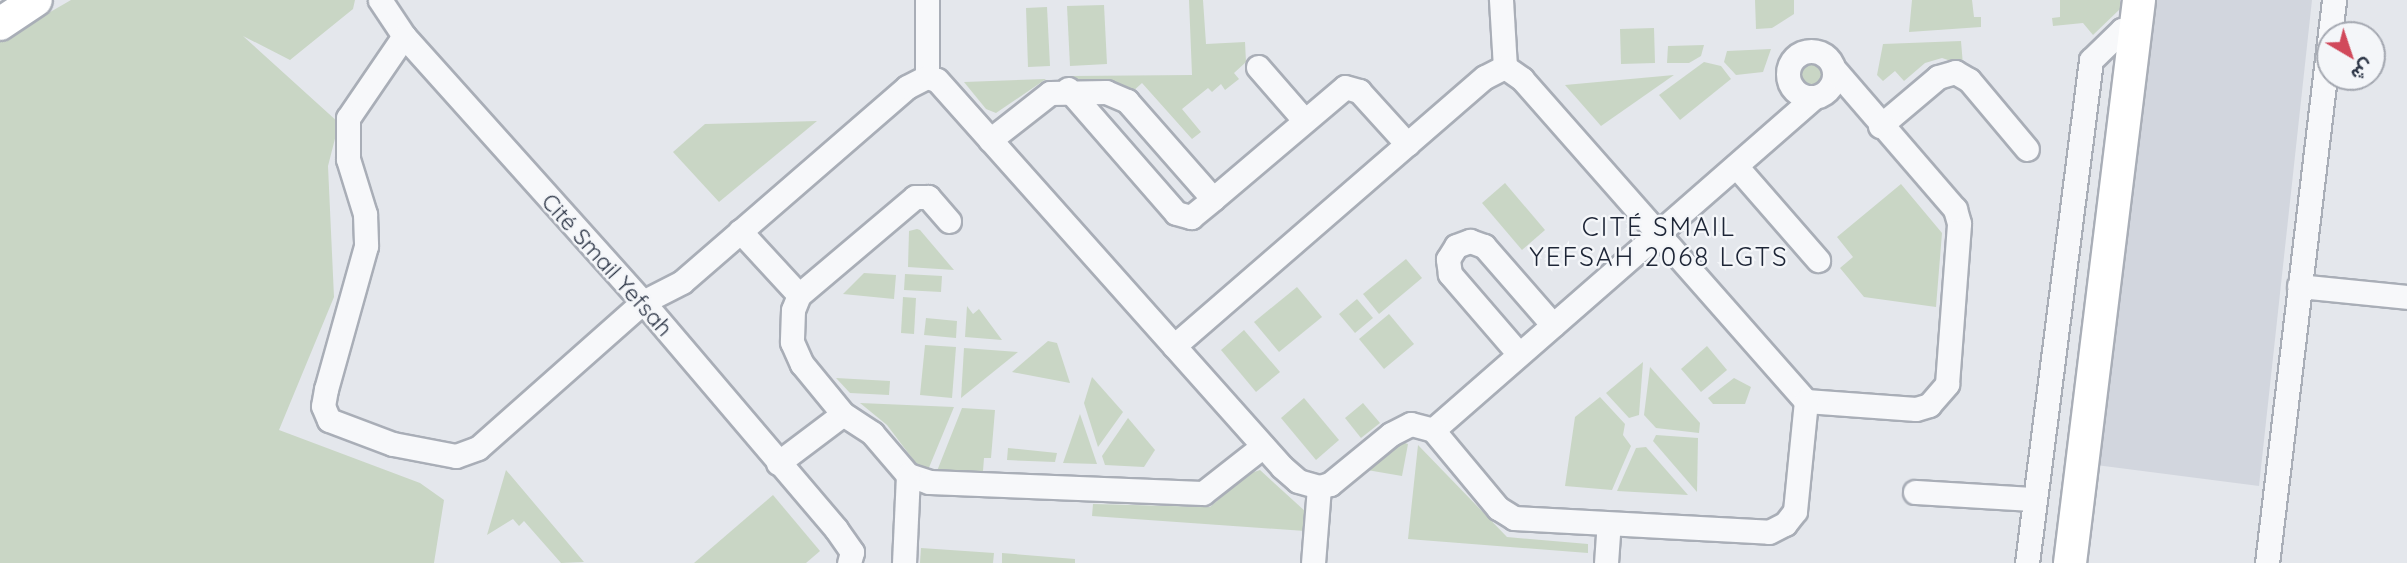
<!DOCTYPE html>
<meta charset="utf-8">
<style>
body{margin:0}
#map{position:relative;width:2407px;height:563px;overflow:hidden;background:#e4e7ec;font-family:Quicksand,Vazirmatn,sans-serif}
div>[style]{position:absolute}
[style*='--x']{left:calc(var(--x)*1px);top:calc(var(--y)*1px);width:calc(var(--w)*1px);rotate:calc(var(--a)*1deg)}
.built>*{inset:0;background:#d2d6de}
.green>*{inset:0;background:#c9d6c5}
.round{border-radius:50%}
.roads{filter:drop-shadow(2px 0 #a9aeb7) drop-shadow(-2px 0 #a9aeb7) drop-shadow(0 2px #a9aeb7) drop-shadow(0 -2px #a9aeb7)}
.street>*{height:23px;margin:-11.5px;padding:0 11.5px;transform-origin:11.5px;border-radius:11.5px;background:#f7f8fa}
.street>.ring{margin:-11.5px;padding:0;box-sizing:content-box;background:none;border:23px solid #f7f8fa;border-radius:50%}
.secondary>*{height:32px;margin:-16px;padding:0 16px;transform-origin:16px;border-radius:16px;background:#fff}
span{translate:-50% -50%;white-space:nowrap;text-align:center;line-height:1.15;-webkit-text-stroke:5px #f4f6f9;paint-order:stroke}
.street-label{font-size:23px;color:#2b3445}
.quarter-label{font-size:26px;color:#1d2536;letter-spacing:2px}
.north{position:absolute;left:2316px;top:21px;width:70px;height:70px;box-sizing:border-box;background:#f4f6f9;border:2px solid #a4a8b1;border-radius:50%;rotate:141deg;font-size:19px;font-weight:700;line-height:28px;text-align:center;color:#2b3445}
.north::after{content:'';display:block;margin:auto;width:24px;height:32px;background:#d1495b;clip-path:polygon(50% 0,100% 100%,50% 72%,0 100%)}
</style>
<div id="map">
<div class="built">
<i style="clip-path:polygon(2151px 0,2312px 0,2259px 486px,2096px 465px)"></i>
</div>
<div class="green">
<i style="clip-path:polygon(71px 0,355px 0,353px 9px,290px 60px,243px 36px,339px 123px,328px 166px,334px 297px,279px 430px,420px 483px,444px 500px,434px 563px,0 563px,0 41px)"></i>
<i style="clip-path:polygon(1189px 0,1203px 0,1206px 44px,1245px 42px,1246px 62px,1234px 73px,1239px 79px,1225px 90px,1221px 84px,1212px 92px,1208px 88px,1182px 109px,1201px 132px,1192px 139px,1142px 83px,1131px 93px,1103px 79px,1072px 80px,1071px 76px,1192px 75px)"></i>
<i style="clip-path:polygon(1755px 0,1794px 0,1794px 14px,1772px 28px,1756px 29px)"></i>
<i style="clip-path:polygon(1912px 0,1972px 0,1974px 17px,1981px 17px,1981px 27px,1909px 32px)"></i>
<i style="clip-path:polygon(2060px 0,2120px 0,2120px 9px,2093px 35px,2083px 23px,2053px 26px,2052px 18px,2060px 17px)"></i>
<i style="clip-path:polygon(1104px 5px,1107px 64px,1070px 66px,1067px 6px)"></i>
<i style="clip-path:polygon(1047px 7px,1050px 66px,1028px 67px,1026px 8px)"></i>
<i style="clip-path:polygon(1654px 28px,1655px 63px,1621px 64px,1620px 29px)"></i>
<i style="clip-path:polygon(1961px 41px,1963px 65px,1942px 58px,1925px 63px,1904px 81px,1895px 71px,1883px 81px,1877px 75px,1883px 44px)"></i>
<i style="clip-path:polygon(1704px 45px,1701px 56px,1689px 63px,1667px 63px,1668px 46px)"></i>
<i style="clip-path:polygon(1771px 49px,1763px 72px,1736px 75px,1724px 62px,1727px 51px)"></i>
<i class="round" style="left:1796px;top:59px;width:30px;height:30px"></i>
<i style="clip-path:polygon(1704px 62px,1721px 66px,1731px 79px,1680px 120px,1659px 95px)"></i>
<i style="clip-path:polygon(1674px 75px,1601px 126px,1565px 85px)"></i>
<i style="clip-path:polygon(1046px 79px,996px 113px,986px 109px,964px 82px)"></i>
<i style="clip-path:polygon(817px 121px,719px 202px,673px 152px,705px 124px)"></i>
<i style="clip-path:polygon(1505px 183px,1545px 230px,1522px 250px,1482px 203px)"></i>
<i style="clip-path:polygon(1901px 184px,1942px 233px,1936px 307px,1864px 297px,1840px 268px,1853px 257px,1837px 237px)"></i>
<i style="clip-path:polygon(917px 229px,920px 230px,954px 270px,908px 267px,909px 231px)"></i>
<i style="clip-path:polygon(1406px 259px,1422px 278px,1379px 314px,1363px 294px)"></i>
<i style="clip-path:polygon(864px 273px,896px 275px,894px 299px,843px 294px)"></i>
<i style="clip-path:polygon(905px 274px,942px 276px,941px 292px,904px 290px)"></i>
<i style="clip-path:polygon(1297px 287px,1322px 317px,1279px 352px,1254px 322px)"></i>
<i style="clip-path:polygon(903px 297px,916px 298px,914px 334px,901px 333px)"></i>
<i style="clip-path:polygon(1357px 299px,1373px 318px,1355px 333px,1339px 314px)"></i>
<i style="clip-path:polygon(967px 306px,973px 314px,979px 309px,1002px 340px,965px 337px)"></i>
<i style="clip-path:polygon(1389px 314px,1414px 344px,1384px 369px,1359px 339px)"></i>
<i style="clip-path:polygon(926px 318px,957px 321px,956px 338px,924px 335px)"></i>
<i style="clip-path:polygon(1244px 330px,1280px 372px,1256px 392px,1221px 350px)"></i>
<i style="clip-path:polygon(1048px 341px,1057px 343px,1070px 383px,1012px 372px)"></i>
<i style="clip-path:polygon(925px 345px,956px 347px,952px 398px,920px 395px)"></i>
<i style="clip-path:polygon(1707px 346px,1727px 370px,1701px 392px,1681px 369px)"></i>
<i style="clip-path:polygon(964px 348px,1018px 352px,961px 398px)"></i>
<i style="clip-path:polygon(1643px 362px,1639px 415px,1629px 418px,1606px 393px)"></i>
<i style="clip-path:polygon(1650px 367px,1700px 423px,1699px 433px,1656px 428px,1644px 415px)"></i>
<i style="clip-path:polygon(1092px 377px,1123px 412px,1098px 447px,1084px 403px)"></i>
<i style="clip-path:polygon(836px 378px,890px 381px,889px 395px,850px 393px)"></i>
<i style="clip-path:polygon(1734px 378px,1751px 387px,1745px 404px,1713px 404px,1708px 398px)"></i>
<i style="clip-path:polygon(1600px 397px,1625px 424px,1623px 435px,1631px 446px,1612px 490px,1565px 486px,1575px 417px)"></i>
<i style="clip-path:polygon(1304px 398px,1339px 440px,1316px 460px,1281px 418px)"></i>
<i style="clip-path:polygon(860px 403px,954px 407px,928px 470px,918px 466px,887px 425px)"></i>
<i style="clip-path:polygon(1363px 403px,1380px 423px,1361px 438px,1345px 418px)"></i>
<i style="clip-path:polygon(962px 408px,995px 410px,991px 458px,984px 458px,983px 471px,937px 471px)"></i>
<i style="clip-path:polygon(1080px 414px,1097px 464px,1063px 463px)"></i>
<i style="clip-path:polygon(1128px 418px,1155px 450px,1144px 467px,1105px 465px,1102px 456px)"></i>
<i style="clip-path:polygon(1656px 435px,1698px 438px,1697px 492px,1653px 441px)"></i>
<i style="clip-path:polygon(1402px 442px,1408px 444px,1402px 476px,1367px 470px)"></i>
<i style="clip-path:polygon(1418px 445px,1507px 537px,1588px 544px,1588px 553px,1408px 539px)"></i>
<i style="clip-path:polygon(1646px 447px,1688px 495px,1617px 491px,1636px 448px)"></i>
<i style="clip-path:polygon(1008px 448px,1057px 453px,1055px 462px,1007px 460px)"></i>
<i style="clip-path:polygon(506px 470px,584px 562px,561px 563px,524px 521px,519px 526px,513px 519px,487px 535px)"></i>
<i style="clip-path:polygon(1260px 470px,1306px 512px,1305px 531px,1092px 516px,1093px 504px,1210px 507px,1248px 474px)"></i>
<i style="clip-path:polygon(773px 495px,820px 551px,806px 563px,694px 563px)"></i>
<i style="clip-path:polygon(921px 548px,994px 553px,993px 563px,920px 563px)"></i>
<i style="clip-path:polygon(1002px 553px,1075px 559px,1075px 563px,1002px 563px)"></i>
</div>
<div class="roads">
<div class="street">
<i style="--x:380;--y:0;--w:43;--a:56.3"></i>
<i style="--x:404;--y:36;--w:358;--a:48.1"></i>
<i style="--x:643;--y:302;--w:298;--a:49.6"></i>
<i style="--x:836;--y:529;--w:28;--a:55"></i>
<i style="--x:852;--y:552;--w:11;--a:105"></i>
<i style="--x:927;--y:0;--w:77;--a:90"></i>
<i style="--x:1501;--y:0;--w:67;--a:86.6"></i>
<i style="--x:404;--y:36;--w:99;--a:124.3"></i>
<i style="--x:348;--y:118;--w:41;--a:90"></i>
<i style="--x:348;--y:159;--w:58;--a:72.8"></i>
<i style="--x:365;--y:214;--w:32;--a:88"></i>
<i style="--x:366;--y:246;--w:148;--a:105.6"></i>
<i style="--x:326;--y:389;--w:17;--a:100"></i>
<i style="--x:323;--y:406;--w:15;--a:67"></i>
<i style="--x:329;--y:420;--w:68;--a:20.6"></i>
<i style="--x:393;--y:444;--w:64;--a:10.8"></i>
<i style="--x:456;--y:456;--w:23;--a:-20"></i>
<i style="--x:478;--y:448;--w:220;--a:-41.5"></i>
<i style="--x:643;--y:302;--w:44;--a:-27.1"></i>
<i style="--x:682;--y:282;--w:298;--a:-40.9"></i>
<i style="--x:907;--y:87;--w:22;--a:-27"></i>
<i style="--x:927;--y:77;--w:10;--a:17"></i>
<i style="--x:937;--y:80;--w:518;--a:48.28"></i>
<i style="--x:1282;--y:467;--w:21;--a:41"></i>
<i style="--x:1298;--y:481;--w:22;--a:16"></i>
<i style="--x:1319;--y:487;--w:76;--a:94.5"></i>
<i class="ring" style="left:1788px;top:51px;width:23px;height:23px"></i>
<i style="--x:1258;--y:67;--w:70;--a:49"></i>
<i style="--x:1068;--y:89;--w:164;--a:48.9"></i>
<i style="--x:1176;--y:213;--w:16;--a:15"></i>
<i style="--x:1191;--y:217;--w:28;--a:-39"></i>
<i style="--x:1880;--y:126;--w:76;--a:-40.2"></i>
<i style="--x:1938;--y:77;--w:18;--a:-16"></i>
<i style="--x:1955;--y:72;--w:16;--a:30"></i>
<i style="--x:1969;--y:80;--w:90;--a:50"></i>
<i style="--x:990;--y:140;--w:76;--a:-38.1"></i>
<i style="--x:1050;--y:93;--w:56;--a:-1"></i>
<i style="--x:1106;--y:92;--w:23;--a:23"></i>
<i style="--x:1127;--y:101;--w:130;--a:48.7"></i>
<i style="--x:1213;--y:199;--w:173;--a:-40.3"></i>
<i style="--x:1345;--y:87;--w:15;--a:16"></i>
<i style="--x:1359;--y:91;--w:72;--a:47.8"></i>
<i style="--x:1736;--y:166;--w:125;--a:48.9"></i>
<i style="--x:949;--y:221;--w:32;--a:-131"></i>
<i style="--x:928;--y:197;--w:13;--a:180"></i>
<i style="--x:915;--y:197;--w:152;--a:139.8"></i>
<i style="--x:799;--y:295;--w:16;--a:112"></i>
<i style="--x:793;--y:310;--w:32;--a:92"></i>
<i style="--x:792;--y:342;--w:24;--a:66"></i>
<i style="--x:802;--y:364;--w:65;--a:50.6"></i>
<i style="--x:843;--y:414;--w:35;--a:33"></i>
<i style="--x:872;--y:433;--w:55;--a:49.4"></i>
<i style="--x:908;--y:475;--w:22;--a:18"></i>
<i style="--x:929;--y:482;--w:274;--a:2.3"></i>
<i style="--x:1203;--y:493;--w:76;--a:-38.1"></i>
<i style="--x:740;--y:231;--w:87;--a:47.3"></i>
<i style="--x:2299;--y:286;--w:109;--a:5.8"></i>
<i style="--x:1174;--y:346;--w:411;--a:-40.9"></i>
<i style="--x:1485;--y:77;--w:22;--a:-27"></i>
<i style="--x:1505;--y:67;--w:21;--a:35"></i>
<i style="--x:1522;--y:79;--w:429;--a:48.6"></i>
<i style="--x:1806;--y:401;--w:110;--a:4.2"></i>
<i style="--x:1916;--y:409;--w:14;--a:-17"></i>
<i style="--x:1929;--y:405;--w:28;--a:-49"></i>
<i style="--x:1947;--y:384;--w:161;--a:-85.7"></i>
<i style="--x:1959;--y:223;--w:15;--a:-106"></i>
<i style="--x:1955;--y:209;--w:185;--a:-130.8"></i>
<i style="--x:1519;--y:354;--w:106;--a:-130.8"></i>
<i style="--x:1450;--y:274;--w:15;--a:-98"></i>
<i style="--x:1448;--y:259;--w:15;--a:-58"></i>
<i style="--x:1456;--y:246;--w:15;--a:-20"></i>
<i style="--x:1470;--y:241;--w:15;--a:20"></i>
<i style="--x:1484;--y:246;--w:105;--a:48.9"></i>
<i style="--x:1433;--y:430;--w:505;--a:-41.14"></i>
<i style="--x:778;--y:463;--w:81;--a:-37"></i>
<i style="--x:1319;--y:487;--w:11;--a:-15"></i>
<i style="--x:1330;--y:484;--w:79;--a:-39.3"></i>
<i style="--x:1391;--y:434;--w:22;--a:-27"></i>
<i style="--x:1411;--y:424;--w:23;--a:15"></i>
<i style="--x:1433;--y:430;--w:102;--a:50.2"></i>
<i style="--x:1498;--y:508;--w:19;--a:32"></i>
<i style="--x:1514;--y:518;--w:255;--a:3.1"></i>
<i style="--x:1769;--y:532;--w:18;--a:-27"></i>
<i style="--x:1785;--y:524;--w:16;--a:-52"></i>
<i style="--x:1795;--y:511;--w:111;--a:-84.3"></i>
<i style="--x:1915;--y:492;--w:118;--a:3.4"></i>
<i style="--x:904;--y:563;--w:88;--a:-87.4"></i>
<i style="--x:1606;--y:563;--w:39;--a:-86"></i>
<i style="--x:2027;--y:563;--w:507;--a:-82.75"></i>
<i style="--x:2091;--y:60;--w:43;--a:-44.1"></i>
<i style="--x:2122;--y:30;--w:14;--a:-8"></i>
<i style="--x:2267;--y:563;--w:567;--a:-83.21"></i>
</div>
<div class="secondary">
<i style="--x:0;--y:24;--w:43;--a:-33.7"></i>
<i style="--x:2070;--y:563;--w:567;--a:-83.01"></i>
</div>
</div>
<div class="street-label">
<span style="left:607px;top:265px;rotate:48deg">Cité Smail Yefsah</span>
</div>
<div class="quarter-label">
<span style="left:1659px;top:242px">CITÉ SMAIL<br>YEFSAH 2068 LGTS</span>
</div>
<div class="north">ش</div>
</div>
